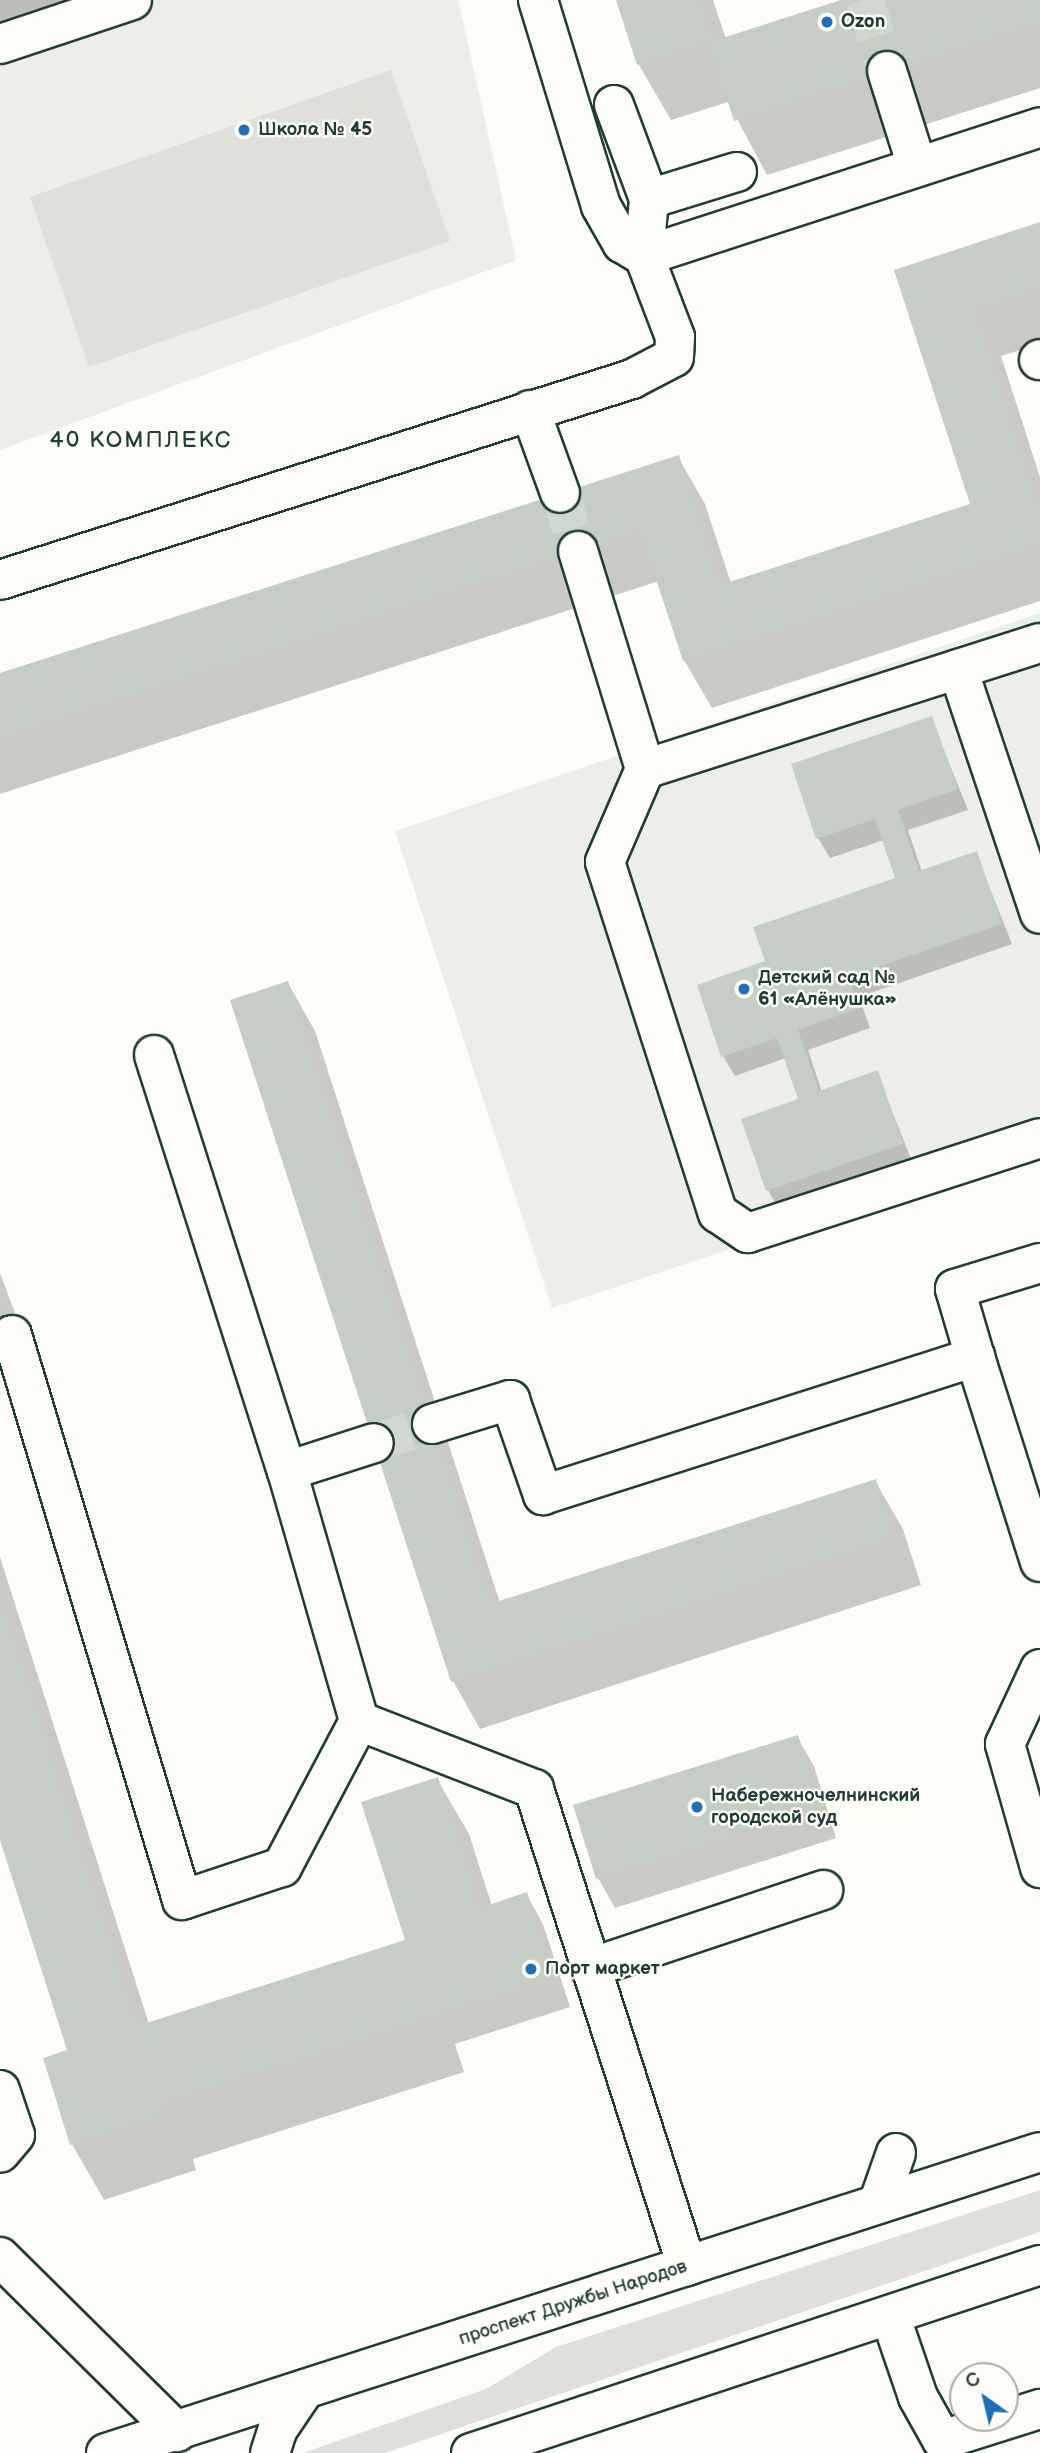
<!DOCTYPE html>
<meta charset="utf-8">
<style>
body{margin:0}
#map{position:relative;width:1040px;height:2453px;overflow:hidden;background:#fdfcf7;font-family:"Balsamiq Sans",sans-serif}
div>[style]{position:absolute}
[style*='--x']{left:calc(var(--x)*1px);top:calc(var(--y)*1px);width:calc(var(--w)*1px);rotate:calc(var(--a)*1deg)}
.built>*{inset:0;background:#eceee9}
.green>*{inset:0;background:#dde0db}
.shadow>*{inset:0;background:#0003}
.building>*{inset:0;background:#c6cdc7}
.minor-tunnel>*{height:38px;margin-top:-19px;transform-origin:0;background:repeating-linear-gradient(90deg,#d1d6d0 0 38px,transparent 0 57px)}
.roads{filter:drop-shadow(2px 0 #1f3d34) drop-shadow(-2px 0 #1f3d34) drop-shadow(0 2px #1f3d34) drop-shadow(0 -2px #1f3d34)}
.minor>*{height:38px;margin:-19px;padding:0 19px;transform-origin:19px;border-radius:19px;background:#fdfcf7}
.major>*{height:38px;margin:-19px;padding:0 19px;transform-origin:19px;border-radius:19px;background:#fdfcf7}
.dots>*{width:19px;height:19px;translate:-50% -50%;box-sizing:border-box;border:4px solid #fdfcf7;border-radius:50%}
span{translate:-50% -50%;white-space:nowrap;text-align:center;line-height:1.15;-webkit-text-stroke:5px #fdfcf7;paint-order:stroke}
.poi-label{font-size:19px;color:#1f3d34;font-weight:700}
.left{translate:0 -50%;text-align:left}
.street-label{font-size:19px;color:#1f3d34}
.quarter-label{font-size:23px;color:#1f3d34;letter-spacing:2px}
.north{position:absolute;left:949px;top:2362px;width:70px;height:70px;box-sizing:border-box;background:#fdfcf7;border:2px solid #a4b0a9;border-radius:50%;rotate:326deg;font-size:19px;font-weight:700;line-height:28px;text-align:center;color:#1f3d34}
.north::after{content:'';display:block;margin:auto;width:24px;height:32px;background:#1f6fb2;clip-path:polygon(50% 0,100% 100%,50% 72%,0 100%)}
</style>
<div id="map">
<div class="built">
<i style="clip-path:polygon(0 0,458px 0,516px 260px,0 450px)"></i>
<i style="clip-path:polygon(1040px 613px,1040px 1147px,552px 1308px,395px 831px)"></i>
</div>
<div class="green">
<i style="clip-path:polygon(391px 70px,450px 241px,89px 367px,30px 197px)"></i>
<i style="clip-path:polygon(1040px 2190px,1040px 2232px,385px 2453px,303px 2453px,486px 2389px,556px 2347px)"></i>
</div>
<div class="shadow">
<i style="clip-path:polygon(0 0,71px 0,76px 16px,0 41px)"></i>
<i style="clip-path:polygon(618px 0,713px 0,726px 39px,847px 0,1040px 0,1040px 88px,767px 175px,728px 102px,671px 120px,639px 65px)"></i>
<i style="clip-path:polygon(1040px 224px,1040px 344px,1001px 356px,1040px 477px,1040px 601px,712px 708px,684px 660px,659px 581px,0 794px,0 675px,678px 457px,705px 504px,731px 583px,972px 505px,897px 271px)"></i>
<i style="clip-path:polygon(931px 718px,968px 810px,908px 830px,922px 872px,976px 853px,1012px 944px,859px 997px,870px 1028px,808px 1050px,822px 1092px,877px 1073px,913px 1164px,779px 1210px,768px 1190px,800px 1100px,786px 1058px,735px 1076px,723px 1056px,767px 963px,897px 879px,884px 840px,830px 858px,818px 838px)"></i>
<i style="clip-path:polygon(288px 983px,315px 1031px,500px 1603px,875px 1481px,903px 1529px,921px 1585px,480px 1729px,453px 1681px,232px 1001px)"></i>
<i style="clip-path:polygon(0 1273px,15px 1313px,0 1319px)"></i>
<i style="clip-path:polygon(0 1557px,149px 2024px,407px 1941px,437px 1779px,469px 1834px,492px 1906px,526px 1894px,543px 1924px,570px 2007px,455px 2044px,464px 2072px,193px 2159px,196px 2170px,104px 2200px,72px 2144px,69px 2051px,0 1834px)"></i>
<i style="clip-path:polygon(797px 1737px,814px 1766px,836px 1838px,615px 1908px,598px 1878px,576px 1806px)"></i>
</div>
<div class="building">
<i style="clip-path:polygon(616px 0,700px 0,713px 41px,841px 0,1040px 0,1040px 22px,734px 121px,709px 42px,637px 65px)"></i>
<i style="clip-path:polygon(1040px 222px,1040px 288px,975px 309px,1040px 510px,1040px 545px,683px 661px,640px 531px,0 738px,0 673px,679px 455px,720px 585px,970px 504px,894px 270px)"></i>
<i style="clip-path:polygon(932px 716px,958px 789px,898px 810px,919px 871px,977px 851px,1002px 924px,849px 977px,859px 1008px,798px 1030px,819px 1091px,878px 1070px,903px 1144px,766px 1191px,741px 1119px,798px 1099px,777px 1038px,721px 1057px,697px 985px,765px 961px,753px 927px,895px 878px,875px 819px,816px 839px,791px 764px)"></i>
<i style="clip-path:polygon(288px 981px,490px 1604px,876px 1479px,895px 1538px,451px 1682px,230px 1000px)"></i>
<i style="clip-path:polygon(0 1275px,11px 1303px,0 1307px)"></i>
<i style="clip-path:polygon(1px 1599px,137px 2026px,405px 1940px,361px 1802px,438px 1777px,480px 1908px,527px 1892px,554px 1978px,163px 2103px,166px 2114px,70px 2145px,43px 2058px,67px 2050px,0 1840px)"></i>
<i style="clip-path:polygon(798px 1735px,821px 1809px,596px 1879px,573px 1805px)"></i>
</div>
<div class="minor-tunnel">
<i style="--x:865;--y:0;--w:74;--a:72.8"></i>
<i style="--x:560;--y:493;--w:61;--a:72.8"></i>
<i style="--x:374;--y:1443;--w:61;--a:-18.1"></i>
</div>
<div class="roads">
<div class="minor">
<i style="--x:538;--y:0;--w:215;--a:73"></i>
<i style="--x:601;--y:206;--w:43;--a:60.4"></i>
<i style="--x:622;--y:243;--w:26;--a:31"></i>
<i style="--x:644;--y:256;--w:57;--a:-85"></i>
<i style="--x:649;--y:199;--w:92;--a:-17.1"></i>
<i style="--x:0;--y:44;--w:139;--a:-18.4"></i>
<i style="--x:887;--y:71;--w:100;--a:72.5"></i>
<i style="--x:614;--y:105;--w:100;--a:69.6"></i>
<i style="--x:1039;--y:360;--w:1;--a:-45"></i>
<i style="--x:530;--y:410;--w:88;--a:70.1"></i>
<i style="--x:578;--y:551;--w:228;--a:72.9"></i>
<i style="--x:0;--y:580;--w:663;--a:-17.64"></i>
<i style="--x:632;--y:379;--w:47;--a:-27.6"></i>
<i style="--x:674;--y:357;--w:20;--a:-87"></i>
<i style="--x:675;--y:337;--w:87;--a:-110.9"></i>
<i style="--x:644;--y:256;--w:416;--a:-18"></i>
<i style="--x:1040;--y:643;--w:415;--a:162.3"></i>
<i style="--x:645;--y:769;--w:101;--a:113.3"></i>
<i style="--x:605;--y:862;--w:369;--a:72.2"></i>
<i style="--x:718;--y:1213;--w:36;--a:34"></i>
<i style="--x:748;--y:1233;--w:307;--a:-18"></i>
<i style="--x:958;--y:669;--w:258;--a:71.5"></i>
<i style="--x:154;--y:1055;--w:437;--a:72.3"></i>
<i style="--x:287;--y:1471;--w:260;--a:73.9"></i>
<i style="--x:359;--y:1721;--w:188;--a:21.2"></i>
<i style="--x:534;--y:1789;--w:501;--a:72.22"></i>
<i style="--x:12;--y:1335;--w:590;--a:73.25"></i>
<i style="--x:182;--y:1900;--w:105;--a:-18.3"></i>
<i style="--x:282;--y:1867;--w:165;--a:-62.2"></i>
<i style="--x:975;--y:1357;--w:215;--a:72.4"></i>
<i style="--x:432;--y:1424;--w:82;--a:-17.1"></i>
<i style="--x:510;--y:1400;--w:101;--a:70.8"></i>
<i style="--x:543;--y:1495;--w:454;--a:-17.7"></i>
<i style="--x:975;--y:1357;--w:71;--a:-106.4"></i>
<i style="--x:955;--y:1289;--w:89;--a:-17"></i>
<i style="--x:287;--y:1471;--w:91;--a:-17.8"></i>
<i style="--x:1040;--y:1669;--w:83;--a:115"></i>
<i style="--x:1005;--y:1744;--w:129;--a:74.2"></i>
<i style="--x:590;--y:1968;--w:246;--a:-18.5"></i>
<i style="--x:0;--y:2090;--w:47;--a:71.6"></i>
<i style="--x:15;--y:2135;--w:23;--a:130"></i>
<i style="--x:878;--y:2204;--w:54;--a:-70.6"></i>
<i style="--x:0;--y:2257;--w:249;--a:44.7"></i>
<i style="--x:890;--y:2315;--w:87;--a:71.1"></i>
<i style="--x:918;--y:2397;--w:49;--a:60.8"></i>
<i style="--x:942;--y:2440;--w:103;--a:-17.6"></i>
</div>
<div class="major">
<i style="--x:106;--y:2453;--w:981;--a:-17.86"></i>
<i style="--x:270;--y:2453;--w:25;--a:-72"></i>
<i style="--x:278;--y:2429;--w:48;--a:-56"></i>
<i style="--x:471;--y:2453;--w:599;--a:-18.28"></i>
</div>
</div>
<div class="dots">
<i style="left:827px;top:22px;background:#1f6fb2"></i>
<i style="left:244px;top:130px;background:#1f6fb2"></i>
<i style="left:744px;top:989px;background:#1f6fb2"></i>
<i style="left:697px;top:1807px;background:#1f6fb2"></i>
<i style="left:531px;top:1969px;background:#1f6fb2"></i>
</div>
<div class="poi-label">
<span class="left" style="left:841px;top:22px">Ozon</span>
<span class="left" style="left:258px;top:130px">Школа № 45</span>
<span class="left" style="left:758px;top:989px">Детский сад №<br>61 «Алёнушка»</span>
<span class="left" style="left:711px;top:1807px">Набережночелнинский<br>городской суд</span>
<span class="left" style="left:545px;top:1969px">Порт маркет</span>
</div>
<div class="street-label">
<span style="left:573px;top:2303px;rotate:-18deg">проспект Дружбы Народов</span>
</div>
<div class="quarter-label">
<span style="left:141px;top:440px">40 КОМПЛЕКС</span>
</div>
<div class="north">С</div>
</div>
